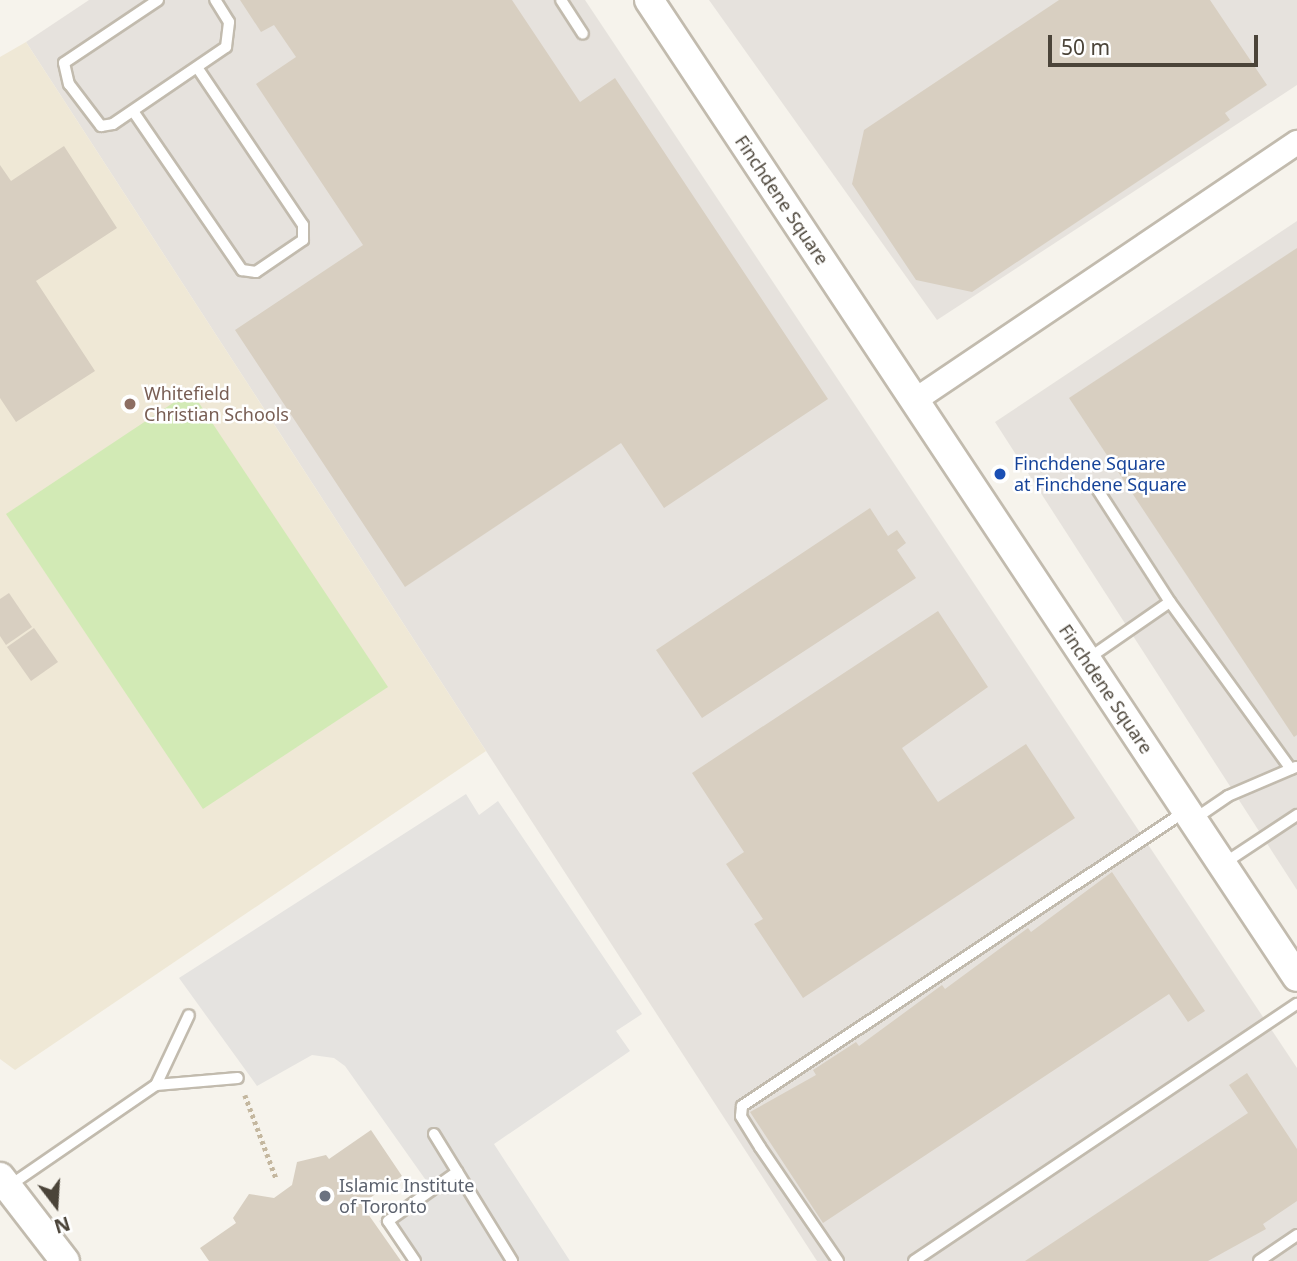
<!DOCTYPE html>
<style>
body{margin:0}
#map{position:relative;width:1297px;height:1261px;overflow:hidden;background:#f6f3ec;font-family:"Noto Sans",sans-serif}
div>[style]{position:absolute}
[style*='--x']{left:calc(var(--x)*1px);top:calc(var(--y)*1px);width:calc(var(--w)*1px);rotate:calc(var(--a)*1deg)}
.industrial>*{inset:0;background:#e6e2dd}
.education>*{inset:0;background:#efe8d6}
.green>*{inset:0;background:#d2eab5}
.parking>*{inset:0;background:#e5e3e0}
.building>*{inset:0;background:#d8cfc1}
.path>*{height:4.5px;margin-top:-2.25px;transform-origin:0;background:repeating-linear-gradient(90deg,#c4b79f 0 3.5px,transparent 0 7px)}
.roads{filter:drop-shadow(2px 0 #c2bbae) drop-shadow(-2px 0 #c2bbae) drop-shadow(0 2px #c2bbae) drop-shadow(0 -2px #c2bbae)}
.service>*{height:10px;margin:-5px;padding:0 5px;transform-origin:5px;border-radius:5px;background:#fff}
.minor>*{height:23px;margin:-11.5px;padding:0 11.5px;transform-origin:11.5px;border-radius:11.5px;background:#fff}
.tertiary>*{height:28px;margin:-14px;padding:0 14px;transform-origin:14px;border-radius:14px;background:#fff}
.dots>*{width:19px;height:19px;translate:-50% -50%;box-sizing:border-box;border:4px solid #fff;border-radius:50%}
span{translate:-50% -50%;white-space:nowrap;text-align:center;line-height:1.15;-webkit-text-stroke:5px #fff;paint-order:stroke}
.street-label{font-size:18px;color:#4b4439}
.education-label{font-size:18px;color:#785e54}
.left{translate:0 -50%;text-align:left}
.transit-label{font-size:18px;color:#164399}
.worship-label{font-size:18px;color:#5b616d}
.north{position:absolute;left:21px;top:1170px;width:70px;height:70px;-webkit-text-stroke:5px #fff;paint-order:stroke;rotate:163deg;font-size:19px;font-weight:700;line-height:28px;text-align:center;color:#4b4439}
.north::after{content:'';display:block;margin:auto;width:24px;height:32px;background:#4b4439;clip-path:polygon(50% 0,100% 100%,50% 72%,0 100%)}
.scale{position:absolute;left:1048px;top:35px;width:210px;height:32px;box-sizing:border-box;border:4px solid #4b4439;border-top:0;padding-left:9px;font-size:21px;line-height:24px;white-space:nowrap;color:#4b4439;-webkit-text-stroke:5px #fff;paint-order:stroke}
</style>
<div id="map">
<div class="industrial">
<i style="clip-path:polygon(89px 0,585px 0,1297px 1068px,1297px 1261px,817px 1261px,26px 42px)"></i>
<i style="clip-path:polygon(709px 0,1297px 0,1297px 85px,937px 320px)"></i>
<i style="clip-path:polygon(1297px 221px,1297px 890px,995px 422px)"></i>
</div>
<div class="education">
<i style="clip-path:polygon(26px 42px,486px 751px,15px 1070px,0 1059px,0 57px)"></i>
</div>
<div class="green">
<i style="clip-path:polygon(191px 391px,388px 687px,203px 809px,6px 514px)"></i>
</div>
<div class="parking">
<i style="clip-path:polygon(466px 794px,479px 815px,498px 801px,642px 1014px,616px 1031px,630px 1051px,494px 1144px,570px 1261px,406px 1261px,379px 1221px,430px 1186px,345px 1066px,334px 1058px,312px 1055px,257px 1086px,179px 978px)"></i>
</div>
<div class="building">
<i style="clip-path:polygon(240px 0,512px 0,580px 102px,615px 78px,828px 399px,664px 508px,621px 443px,405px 587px,235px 330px,363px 245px,256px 84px,296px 57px,274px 25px,261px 32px)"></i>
<i style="clip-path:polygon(1059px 0,1210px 0,1267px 85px,1225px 113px,1230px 120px,972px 292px,916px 280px,852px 184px,864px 130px)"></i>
<i style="clip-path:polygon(64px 146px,117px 228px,36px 281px,95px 371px,16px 422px,0 398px,0 165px,11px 181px)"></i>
<i style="clip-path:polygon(1297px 248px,1297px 735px,1294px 737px,1069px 398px)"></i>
<i style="clip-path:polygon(870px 508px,888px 536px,897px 530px,906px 543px,897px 550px,916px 578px,702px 718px,656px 650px)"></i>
<i style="clip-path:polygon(9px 593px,32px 627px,6px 645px,0 636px,0 599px)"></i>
<i style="clip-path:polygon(938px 611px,988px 687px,902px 748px,938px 802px,1026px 744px,1075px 818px,803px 998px,754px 924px,763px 919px,726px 864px,744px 852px,692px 773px)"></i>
<i style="clip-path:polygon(34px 628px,58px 662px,31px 681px,7px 647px)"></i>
<i style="clip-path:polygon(1112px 872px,1205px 1011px,1188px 1022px,1169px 994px,823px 1223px,750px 1112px,816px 1075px,813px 1070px,856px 1042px,859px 1046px,942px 985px,945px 989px,1028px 928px,1031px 932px)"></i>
<i style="clip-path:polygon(1247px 1073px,1297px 1149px,1297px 1201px,1263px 1224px,1266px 1229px,1208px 1261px,1025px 1261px,1248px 1113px,1229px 1085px)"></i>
<i style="clip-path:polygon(371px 1130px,402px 1176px,361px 1204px,401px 1261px,209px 1261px,200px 1248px,236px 1223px,233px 1218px,249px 1194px,274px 1198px,292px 1185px,297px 1162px,326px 1155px,329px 1159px)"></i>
</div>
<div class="path">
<i style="--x:245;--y:1095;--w:89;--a:69.5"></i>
</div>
<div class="roads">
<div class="service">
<i style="--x:158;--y:0;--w:113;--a:146.2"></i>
<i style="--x:64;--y:63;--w:22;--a:77"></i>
<i style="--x:69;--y:84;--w:53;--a:52.7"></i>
<i style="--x:101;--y:126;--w:12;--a:-9"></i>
<i style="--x:113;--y:124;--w:137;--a:-34.3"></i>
<i style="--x:226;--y:47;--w:25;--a:-83"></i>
<i style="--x:229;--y:22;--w:26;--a:-122"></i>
<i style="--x:561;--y:0;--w:40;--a:57.1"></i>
<i style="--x:133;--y:111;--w:193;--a:55.6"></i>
<i style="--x:242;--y:270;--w:14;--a:8"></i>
<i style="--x:256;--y:272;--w:57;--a:-34.2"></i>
<i style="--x:303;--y:240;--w:15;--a:-90"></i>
<i style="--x:303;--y:225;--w:190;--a:-123.9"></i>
<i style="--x:1170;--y:602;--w:206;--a:54.1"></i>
<i style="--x:1089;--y:658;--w:98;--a:-34.7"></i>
<i style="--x:1170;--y:602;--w:137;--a:-122.8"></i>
<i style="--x:1193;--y:820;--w:42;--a:-34.4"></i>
<i style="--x:1228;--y:796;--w:74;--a:-23.1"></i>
<i style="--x:1223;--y:864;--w:89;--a:-33.5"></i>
<i style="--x:156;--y:1085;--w:82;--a:-4.9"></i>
<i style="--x:434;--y:1134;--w:149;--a:58.4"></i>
<i style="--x:9;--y:1186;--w:178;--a:-34.5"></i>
<i style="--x:156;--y:1085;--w:77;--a:-64.8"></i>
<i style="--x:415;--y:1261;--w:48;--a:-124"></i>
<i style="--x:388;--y:1221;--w:85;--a:-35.4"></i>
<i style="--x:838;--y:1261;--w:138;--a:-124.4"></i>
<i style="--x:760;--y:1147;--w:36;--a:-122"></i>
<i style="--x:741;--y:1116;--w:10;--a:-84"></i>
<i style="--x:742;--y:1106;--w:531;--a:-33.63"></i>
<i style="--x:914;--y:1261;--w:461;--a:-33.9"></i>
<i style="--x:1259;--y:1261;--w:46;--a:-34.4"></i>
</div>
<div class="minor">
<i style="--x:914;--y:400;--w:462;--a:-34"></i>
</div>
<div class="tertiary">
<i style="--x:649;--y:0;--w:1172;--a:56.45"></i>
<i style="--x:0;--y:1177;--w:106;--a:52.3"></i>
</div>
</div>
<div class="dots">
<i style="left:130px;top:404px;background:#8d6e63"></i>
<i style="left:1000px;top:474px;background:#1a4fb4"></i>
<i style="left:325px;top:1196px;background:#6b7280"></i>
</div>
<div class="street-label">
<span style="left:782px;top:200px;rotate:56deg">Finchdene Square</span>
<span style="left:1106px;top:689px;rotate:56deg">Finchdene Square</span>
</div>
<div class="education-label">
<span class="left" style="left:144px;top:404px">Whitefield<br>Christian Schools</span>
</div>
<div class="transit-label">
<span class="left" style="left:1014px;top:474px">Finchdene Square<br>at Finchdene Square</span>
</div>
<div class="worship-label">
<span class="left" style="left:339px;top:1196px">Islamic Institute<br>of Toronto</span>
</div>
<div class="north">N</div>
<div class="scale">50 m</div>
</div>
